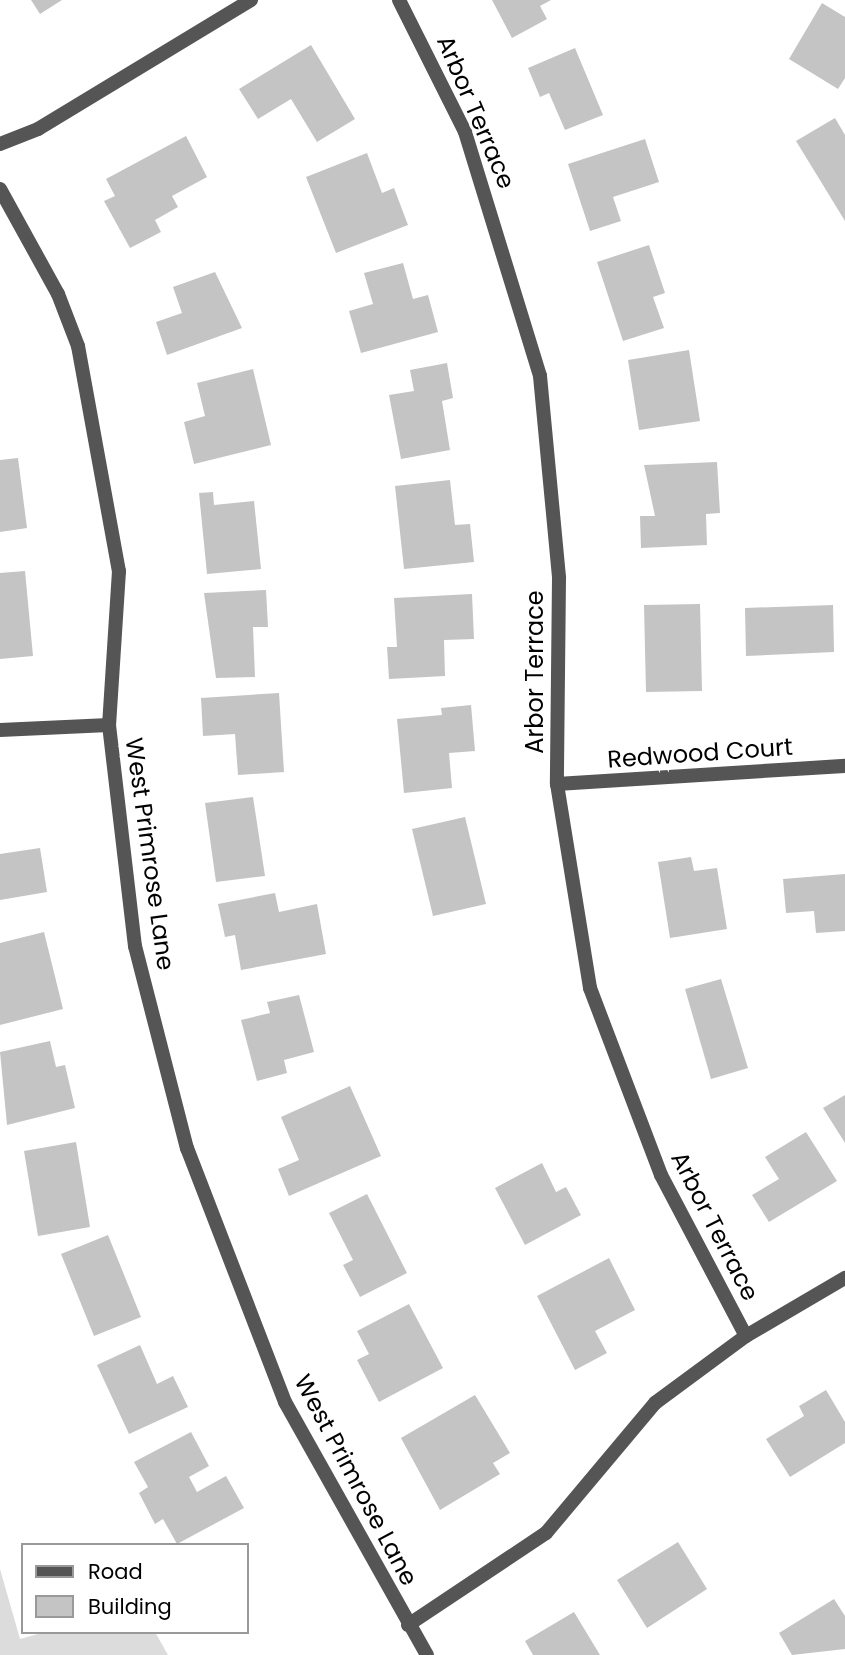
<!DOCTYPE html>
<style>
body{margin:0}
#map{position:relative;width:845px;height:1655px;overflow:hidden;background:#fff;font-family:Poppins,sans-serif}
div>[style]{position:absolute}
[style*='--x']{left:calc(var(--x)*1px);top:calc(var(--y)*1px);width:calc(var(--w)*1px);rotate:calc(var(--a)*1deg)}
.green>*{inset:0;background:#dcdcdc}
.building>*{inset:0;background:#c4c4c4}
.street>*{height:14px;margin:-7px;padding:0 7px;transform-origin:7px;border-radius:7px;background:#555}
span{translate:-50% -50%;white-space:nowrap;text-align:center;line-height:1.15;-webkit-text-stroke:6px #fff;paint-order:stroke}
.street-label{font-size:24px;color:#000}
.legend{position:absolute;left:21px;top:1543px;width:228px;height:91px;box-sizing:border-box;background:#fff;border:2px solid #999;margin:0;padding:9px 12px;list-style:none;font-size:21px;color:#000}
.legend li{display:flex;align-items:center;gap:14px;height:35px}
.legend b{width:35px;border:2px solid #999}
</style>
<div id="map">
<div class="green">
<i style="clip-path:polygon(0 1569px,20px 1639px,45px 1632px,155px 1632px,168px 1655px,0 1655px)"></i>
</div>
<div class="building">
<i style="clip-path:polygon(31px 0,62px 0,40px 14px)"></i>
<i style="clip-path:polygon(492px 0,551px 0,540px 6px,547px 19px,512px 38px)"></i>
<i style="clip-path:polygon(822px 3px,845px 17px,845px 78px,838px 89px,789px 59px)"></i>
<i style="clip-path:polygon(311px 45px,355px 119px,317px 142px,291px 99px,258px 119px,239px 89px)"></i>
<i style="clip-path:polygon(575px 48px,603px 115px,565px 130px,549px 93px,540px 97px,528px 68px)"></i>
<i style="clip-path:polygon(835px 118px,845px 135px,845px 221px,796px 141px)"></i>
<i style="clip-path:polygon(186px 136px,207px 177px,172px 196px,178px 207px,155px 220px,161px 232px,130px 248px,104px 201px,115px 196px,106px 179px)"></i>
<i style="clip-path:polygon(645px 139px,659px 182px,613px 197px,621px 221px,590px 231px,568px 164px)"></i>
<i style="clip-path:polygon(367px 153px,382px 193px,394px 188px,408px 225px,336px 253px,306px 177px)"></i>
<i style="clip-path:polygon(649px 245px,665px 293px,653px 297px,664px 328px,623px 341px,597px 262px)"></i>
<i style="clip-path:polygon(403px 263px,413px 299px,428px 295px,438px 332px,361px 353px,349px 311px,373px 304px,364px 273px)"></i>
<i style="clip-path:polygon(215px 272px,242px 328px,167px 355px,156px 322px,182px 313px,173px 287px)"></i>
<i style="clip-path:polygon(689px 350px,700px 421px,639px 430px,628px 360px)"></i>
<i style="clip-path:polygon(447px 363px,453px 398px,442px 401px,450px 450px,401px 459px,389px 395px,414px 391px,410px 370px)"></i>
<i style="clip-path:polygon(253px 369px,271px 445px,194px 464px,184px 422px,205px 416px,197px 383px)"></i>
<i style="clip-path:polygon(18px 458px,27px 528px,0 532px,0 460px)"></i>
<i style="clip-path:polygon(717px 462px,720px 513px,706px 514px,707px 545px,641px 548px,640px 516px,655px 516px,644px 465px)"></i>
<i style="clip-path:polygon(450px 480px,455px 525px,470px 524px,474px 562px,404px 569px,395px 486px)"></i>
<i style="clip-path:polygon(213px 492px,214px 505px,254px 501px,261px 569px,207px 574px,199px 493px)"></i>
<i style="clip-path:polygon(25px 571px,33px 656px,0 659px,0 573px)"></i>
<i style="clip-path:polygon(266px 590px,268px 627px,253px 627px,255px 677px,216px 678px,204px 593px)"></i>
<i style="clip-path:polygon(472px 594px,474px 639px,444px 640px,445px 676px,389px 679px,387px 647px,397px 647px,394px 598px)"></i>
<i style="clip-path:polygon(700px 604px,702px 691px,646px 692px,644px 605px)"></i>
<i style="clip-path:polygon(833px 605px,834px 652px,746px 656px,745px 608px)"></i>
<i style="clip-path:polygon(279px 693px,284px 772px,238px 775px,235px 734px,203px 736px,201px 698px)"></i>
<i style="clip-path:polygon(471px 705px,475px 751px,449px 753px,452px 788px,404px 793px,397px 719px,442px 715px,441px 708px)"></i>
<i style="clip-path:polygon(253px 797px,265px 876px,216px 882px,205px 803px)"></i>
<i style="clip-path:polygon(465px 817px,486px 904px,433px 916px,412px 829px)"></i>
<i style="clip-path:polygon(40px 848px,47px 892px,0 900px,0 854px)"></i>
<i style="clip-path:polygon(691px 857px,694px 871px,717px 868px,727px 929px,670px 938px,658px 862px)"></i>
<i style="clip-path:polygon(845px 874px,845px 931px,816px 933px,814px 911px,786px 913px,783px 879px)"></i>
<i style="clip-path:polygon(275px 893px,279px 912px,317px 904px,326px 954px,241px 970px,235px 935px,225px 937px,218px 904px)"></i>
<i style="clip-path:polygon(44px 932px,63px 1009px,0 1025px,0 943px)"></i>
<i style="clip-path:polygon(721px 979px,748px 1068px,711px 1079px,685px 989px)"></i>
<i style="clip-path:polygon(299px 995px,314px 1052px,284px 1060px,287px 1073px,257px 1081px,241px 1020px,270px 1013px,267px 1002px)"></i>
<i style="clip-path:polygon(50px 1041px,56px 1067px,65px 1065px,75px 1108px,7px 1125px,0 1052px)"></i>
<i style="clip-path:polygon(350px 1086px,381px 1156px,289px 1196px,278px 1169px,299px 1160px,281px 1117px)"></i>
<i style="clip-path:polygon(845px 1095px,845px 1143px,823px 1108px)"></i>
<i style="clip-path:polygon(806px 1132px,837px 1181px,769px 1222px,752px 1195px,779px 1179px,765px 1157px)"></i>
<i style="clip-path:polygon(76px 1142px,90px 1227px,38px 1236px,24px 1151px)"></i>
<i style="clip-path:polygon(542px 1163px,556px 1192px,566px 1187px,581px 1215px,525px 1245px,495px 1188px)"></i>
<i style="clip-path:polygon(367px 1194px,407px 1273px,360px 1297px,343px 1265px,353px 1260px,329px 1213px)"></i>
<i style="clip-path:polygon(108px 1235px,141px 1317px,94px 1336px,61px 1254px)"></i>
<i style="clip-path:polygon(609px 1258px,635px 1310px,595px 1331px,607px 1353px,575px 1370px,537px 1296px)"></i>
<i style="clip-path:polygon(409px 1304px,443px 1368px,379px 1402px,357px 1360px,369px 1354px,357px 1331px)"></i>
<i style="clip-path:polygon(140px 1345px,157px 1384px,173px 1376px,188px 1407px,129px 1434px,97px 1365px)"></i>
<i style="clip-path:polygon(826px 1390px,845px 1422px,845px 1443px,790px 1477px,766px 1439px,804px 1416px,799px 1406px)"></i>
<i style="clip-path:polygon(475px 1395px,510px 1453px,493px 1463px,500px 1474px,440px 1510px,401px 1438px)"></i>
<i style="clip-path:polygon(191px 1432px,209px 1466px,189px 1477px,197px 1492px,226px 1476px,244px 1508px,177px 1544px,163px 1519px,155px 1524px,139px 1493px,148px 1487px,134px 1462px)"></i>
<i style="clip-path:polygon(678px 1542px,707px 1589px,647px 1628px,617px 1580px)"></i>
<i style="clip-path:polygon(834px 1599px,845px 1616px,845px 1649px,792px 1655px,779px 1633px)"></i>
<i style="clip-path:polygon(574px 1612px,600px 1655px,533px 1655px,525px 1641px)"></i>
</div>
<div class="street">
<i style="--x:399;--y:0;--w:148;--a:63.4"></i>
<i style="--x:465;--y:132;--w:255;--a:72.9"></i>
<i style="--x:540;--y:376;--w:203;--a:84.6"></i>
<i style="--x:559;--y:578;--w:206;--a:90.6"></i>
<i style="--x:557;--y:784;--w:207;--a:80.8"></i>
<i style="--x:590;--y:988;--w:200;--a:69.2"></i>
<i style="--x:661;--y:1175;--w:182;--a:62.2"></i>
<i style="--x:0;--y:144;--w:41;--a:-21.5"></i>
<i style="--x:38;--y:129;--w:249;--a:-31.2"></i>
<i style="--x:0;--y:189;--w:120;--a:61.1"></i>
<i style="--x:58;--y:294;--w:56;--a:69"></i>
<i style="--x:78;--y:346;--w:229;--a:79.7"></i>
<i style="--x:119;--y:571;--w:154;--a:93.7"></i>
<i style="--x:109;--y:725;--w:223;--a:83.3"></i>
<i style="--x:135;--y:946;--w:209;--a:75.6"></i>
<i style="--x:187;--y:1148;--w:272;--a:68.9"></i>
<i style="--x:285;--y:1402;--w:290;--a:60.7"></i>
<i style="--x:0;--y:730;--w:109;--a:-2.6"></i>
<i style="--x:557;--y:784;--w:289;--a:-3.6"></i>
<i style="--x:408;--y:1625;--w:166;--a:-33.7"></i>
<i style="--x:546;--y:1533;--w:170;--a:-50"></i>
<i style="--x:655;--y:1403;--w:113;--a:-36.4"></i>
<i style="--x:746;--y:1336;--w:115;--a:-30.4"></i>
</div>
<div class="street-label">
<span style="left:476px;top:112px;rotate:67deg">Arbor Terrace</span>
<span style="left:535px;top:672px;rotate:-90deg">Arbor Terrace</span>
<span style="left:700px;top:753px;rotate:-4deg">Redwood Court</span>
<span style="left:150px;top:854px;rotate:82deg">West Primrose Lane</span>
<span style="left:715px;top:1226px;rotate:63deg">Arbor Terrace</span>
<span style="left:356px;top:1480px;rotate:62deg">West Primrose Lane</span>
</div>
<ul class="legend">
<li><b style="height:9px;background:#555"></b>Road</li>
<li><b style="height:19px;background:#c4c4c4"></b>Building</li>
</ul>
</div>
